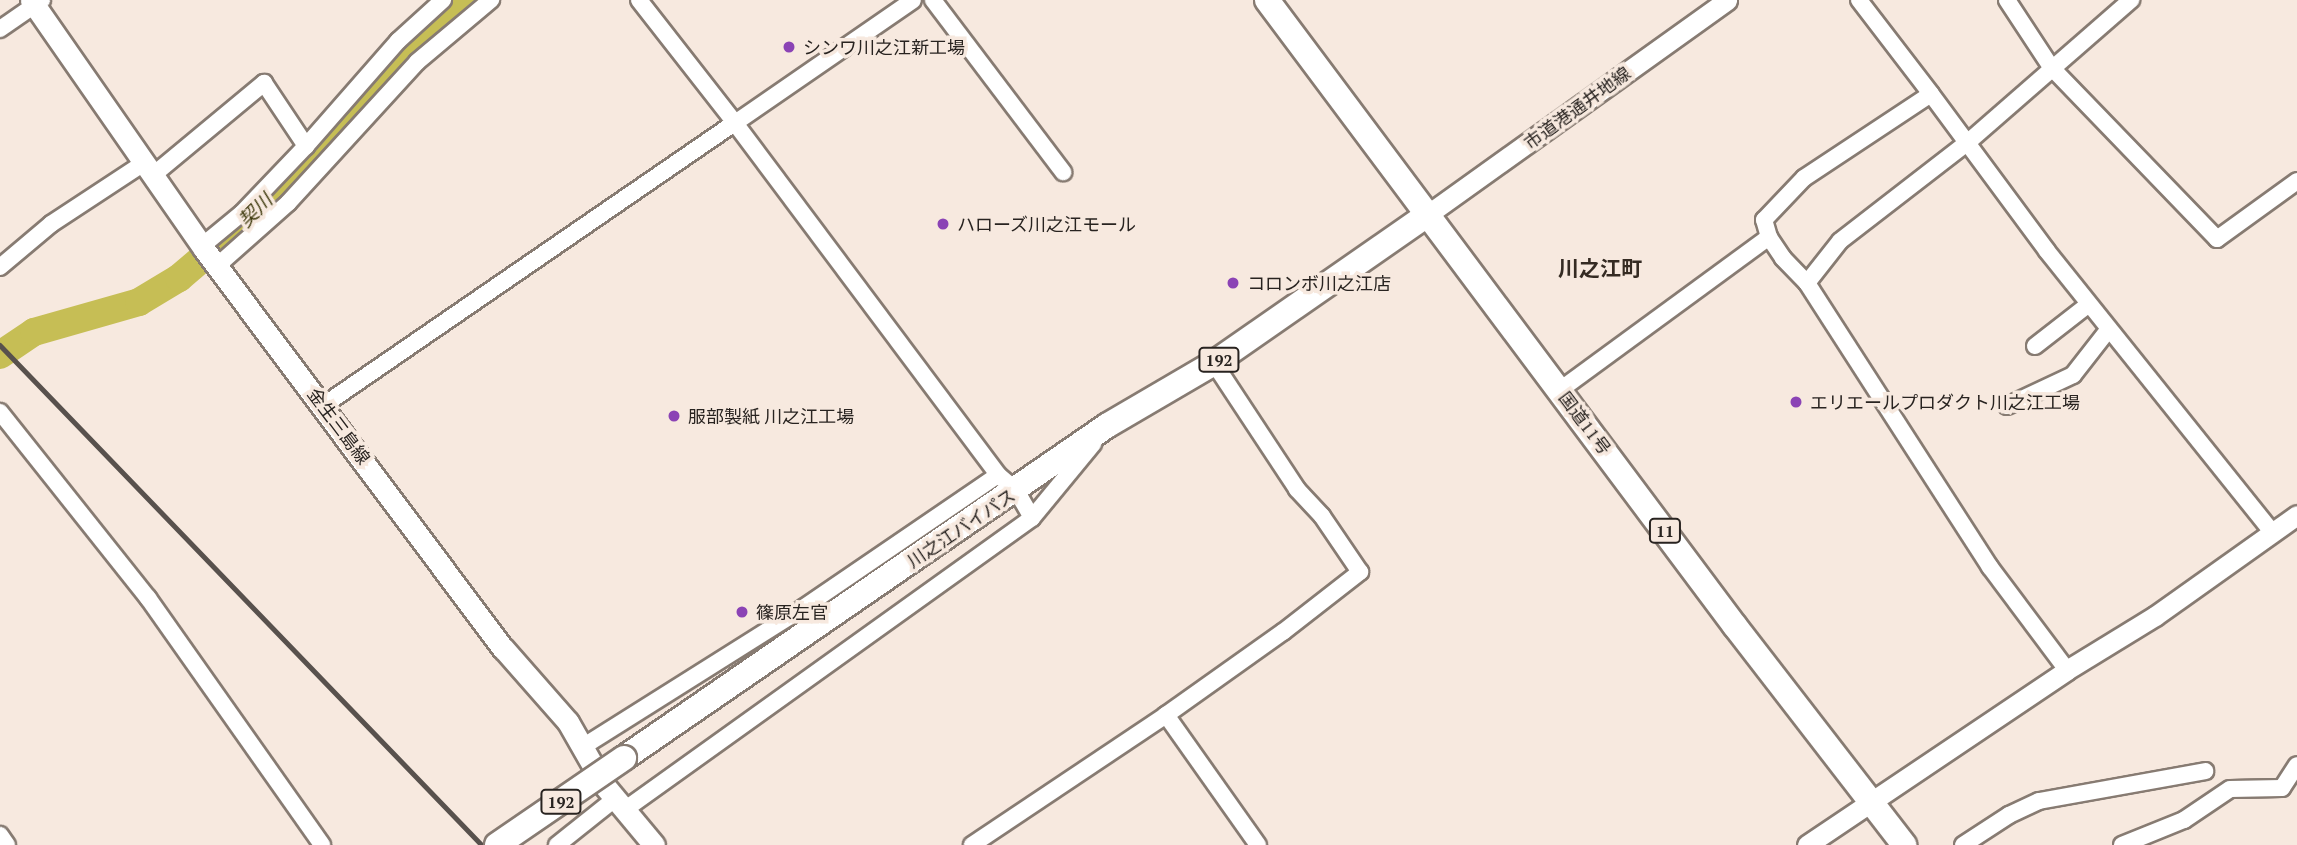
<!DOCTYPE html>
<meta charset="utf-8">
<style>
body{margin:0}
#map{position:relative;width:2297px;height:845px;overflow:hidden;background:#f7e9df;font-family:"PT Serif","Noto Sans JP",serif}
div>[style]{position:absolute}
[style*='--x']{left:calc(var(--x)*1px);top:calc(var(--y)*1px);width:calc(var(--w)*1px);rotate:calc(var(--a)*1deg)}
.river>*{height:28px;margin:-14px;padding:0 14px;transform-origin:14px;border-radius:14px;background:#c6be55}
.roads{filter:drop-shadow(2px 0 #877b72) drop-shadow(-2px 0 #877b72) drop-shadow(0 2px #877b72) drop-shadow(0 -2px #877b72)}
.minor>*{height:16px;margin:-8px;padding:0 8px;transform-origin:8px;border-radius:8px;background:#fff}
.tertiary>*{height:19px;margin:-9.5px;padding:0 9.5px;transform-origin:9.5px;border-radius:9.5px;background:#fff}
.secondary>*{height:21px;margin:-10.5px;padding:0 10.5px;transform-origin:10.5px;border-radius:10.5px;background:#fff}
.trunk>*{height:24px;margin:-12px;padding:0 12px;transform-origin:12px;border-radius:12px;background:#fff}
.rail>*{height:4.5px;margin:-2.25px;padding:0 2.25px;transform-origin:2.25px;border-radius:2.25px;background:#58514d}
.bridges{filter:drop-shadow(2px 0 #877b72) drop-shadow(-2px 0 #877b72) drop-shadow(0 2px #877b72) drop-shadow(0 -2px #877b72)}
.trunk-bridge>*{height:24px;margin:-12px;padding:0 12px;transform-origin:12px;border-radius:12px;background:#fff}
.dots>*{width:19px;height:19px;translate:-50% -50%;box-sizing:border-box;border:4px solid #f7e9df;border-radius:50%}
span{translate:-50% -50%;white-space:nowrap;text-align:center;line-height:1.15;-webkit-text-stroke:7px #f7e9df;paint-order:stroke}
.shield-label span{padding:2px 5px;background:#f7e9df;border:2px solid;border-radius:5px;-webkit-text-stroke-width:0}
.shield-label{font-size:16px;color:#282320;font-weight:700}
.poi-label{font-size:18px;color:#282320}
.left{translate:0 -50%;text-align:left}
.street-label{font-size:18px;color:#282320}
.water-label{font-size:19px;color:#3c380b;font-style:italic}
.quarter-label{font-size:21px;color:#352b23;font-weight:700}
</style>
<div id="map">
<div class="river">
<i style="--x:0;--y:355;--w:41;--a:-34.1"></i>
<i style="--x:34;--y:332;--w:109;--a:-15.9"></i>
<i style="--x:139;--y:302;--w:47;--a:-31"></i>
<i style="--x:179;--y:278;--w:89;--a:-40.5"></i>
<i style="--x:247;--y:220;--w:249;--a:-46.6"></i>
<i style="--x:418;--y:39;--w:62;--a:-39.1"></i>
</div>
<div class="roads">
<div class="minor">
<i style="--x:639;--y:0;--w:156;--a:52"></i>
<i style="--x:735;--y:123;--w:216;--a:-34.6"></i>
<i style="--x:933;--y:0;--w:216;--a:52.9"></i>
<i style="--x:1859;--y:0;--w:118;--a:52.5"></i>
<i style="--x:2007;--y:0;--w:80;--a:56.7"></i>
<i style="--x:2051;--y:67;--w:239;--a:46"></i>
<i style="--x:2217;--y:239;--w:99;--a:-35.9"></i>
<i style="--x:0;--y:29;--w:51;--a:-34.6"></i>
<i style="--x:152;--y:176;--w:146;--a:-39.7"></i>
<i style="--x:264;--y:83;--w:76;--a:56.3"></i>
<i style="--x:202;--y:246;--w:52;--a:-39.5"></i>
<i style="--x:242;--y:213;--w:93;--a:-46.3"></i>
<i style="--x:306;--y:146;--w:140;--a:-48.8"></i>
<i style="--x:398;--y:41;--w:61;--a:-42.3"></i>
<i style="--x:217;--y:266;--w:95;--a:-41.6"></i>
<i style="--x:288;--y:203;--w:191;--a:-47.5"></i>
<i style="--x:417;--y:62;--w:97;--a:-40"></i>
<i style="--x:0;--y:267;--w:67;--a:-40.1"></i>
<i style="--x:51;--y:224;--w:111;--a:-33.3"></i>
<i style="--x:1807;--y:283;--w:53;--a:-51.8"></i>
<i style="--x:1840;--y:241;--w:160;--a:-37.7"></i>
<i style="--x:1967;--y:143;--w:218;--a:-41.1"></i>
<i style="--x:2035;--y:346;--w:68;--a:-37.9"></i>
<i style="--x:1560;--y:390;--w:259;--a:-36.2"></i>
<i style="--x:324;--y:405;--w:498;--a:-34.5"></i>
<i style="--x:735;--y:123;--w:439;--a:53.2"></i>
<i style="--x:2007;--y:406;--w:73;--a:-25.2"></i>
<i style="--x:2073;--y:375;--w:58;--a:-52"></i>
<i style="--x:0;--y:412;--w:238;--a:51.5"></i>
<i style="--x:148;--y:598;--w:302;--a:54.8"></i>
<i style="--x:1032;--y:518;--w:96;--a:-50.5"></i>
<i style="--x:2067;--y:670;--w:129;--a:-126.8"></i>
<i style="--x:1990;--y:567;--w:338;--a:-122.8"></i>
<i style="--x:1807;--y:283;--w:35;--a:-134"></i>
<i style="--x:1783;--y:258;--w:25;--a:-124"></i>
<i style="--x:1769;--y:237;--w:18;--a:-106"></i>
<i style="--x:1764;--y:220;--w:58;--a:-46.4"></i>
<i style="--x:1804;--y:178;--w:152;--a:-33.5"></i>
<i style="--x:1931;--y:94;--w:195;--a:53.5"></i>
<i style="--x:2047;--y:251;--w:361;--a:51.3"></i>
<i style="--x:1166;--y:715;--w:159;--a:54.7"></i>
<i style="--x:584;--y:746;--w:259;--a:-32.2"></i>
<i style="--x:803;--y:608;--w:236;--a:-34.3"></i>
<i style="--x:998;--y:475;--w:23;--a:40"></i>
<i style="--x:1016;--y:490;--w:32;--a:60"></i>
<i style="--x:1032;--y:518;--w:498;--a:144.4"></i>
<i style="--x:0;--y:835;--w:12;--a:55"></i>
<i style="--x:557;--y:845;--w:75;--a:-38.5"></i>
<i style="--x:972;--y:845;--w:234;--a:-33.8"></i>
<i style="--x:1166;--y:715;--w:143;--a:-35.4"></i>
<i style="--x:1283;--y:632;--w:98;--a:-37.9"></i>
<i style="--x:1360;--y:572;--w:68;--a:-124.2"></i>
<i style="--x:1322;--y:516;--w:37;--a:-133"></i>
<i style="--x:1297;--y:489;--w:151;--a:-123.4"></i>
<i style="--x:1963;--y:845;--w:55;--a:-33.1"></i>
<i style="--x:2009;--y:815;--w:33;--a:-25"></i>
<i style="--x:2039;--y:801;--w:169;--a:-10.2"></i>
<i style="--x:2122;--y:845;--w:67;--a:-22"></i>
<i style="--x:2184;--y:820;--w:55;--a:-34"></i>
<i style="--x:2230;--y:789;--w:52;--a:-1.1"></i>
<i style="--x:2282;--y:788;--w:27;--a:-57"></i>
</div>
<div class="tertiary">
<i style="--x:1427;--y:215;--w:369;--a:-35.6"></i>
<i style="--x:1807;--y:845;--w:313;--a:-33.9"></i>
<i style="--x:2067;--y:670;--w:103;--a:-31.5"></i>
<i style="--x:2155;--y:616;--w:174;--a:-35.4"></i>
</div>
<div class="secondary">
<i style="--x:31;--y:0;--w:303;--a:55.2"></i>
<i style="--x:204;--y:249;--w:499;--a:53.2"></i>
<i style="--x:503;--y:648;--w:98;--a:48.7"></i>
<i style="--x:568;--y:722;--w:73;--a:60.3"></i>
<i style="--x:604;--y:785;--w:78;--a:50.2"></i>
</div>
<div class="trunk">
<i style="--x:1267;--y:0;--w:782;--a:53.22"></i>
<i style="--x:1735;--y:626;--w:277;--a:52.3"></i>
<i style="--x:624;--y:758;--w:587;--a:-34.53"></i>
<i style="--x:1108;--y:425;--w:123;--a:-30.3"></i>
<i style="--x:1214;--y:363;--w:259;--a:-34.8"></i>
</div>
</div>
<div class="rail">
<i style="--x:0;--y:345;--w:694;--a:46.05"></i>
</div>
<div class="bridges">
<div class="trunk-bridge">
<i style="--x:497;--y:845;--w:154;--a:-34.4"></i>
</div>
</div>
<div class="dots">
<i style="left:789px;top:47px;background:#8b43b5"></i>
<i style="left:943px;top:224px;background:#8b43b5"></i>
<i style="left:1233px;top:283px;background:#8b43b5"></i>
<i style="left:1796px;top:402px;background:#8b43b5"></i>
<i style="left:674px;top:416px;background:#8b43b5"></i>
<i style="left:742px;top:612px;background:#8b43b5"></i>
</div>
<div class="shield-label">
<span style="left:1219px;top:360px">192</span>
<span style="left:1665px;top:531px">11</span>
<span style="left:561px;top:802px">192</span>
</div>
<div class="poi-label">
<span class="left" style="left:803px;top:47px">シンワ川之江新工場</span>
<span class="left" style="left:957px;top:224px">ハローズ川之江モール</span>
<span class="left" style="left:1247px;top:283px">コロンボ川之江店</span>
<span class="left" style="left:1810px;top:402px">エリエールプロダクト川之江工場</span>
<span class="left" style="left:688px;top:416px">服部製紙 川之江工場</span>
<span class="left" style="left:756px;top:612px">篠原左官</span>
</div>
<div class="street-label">
<span style="left:1577px;top:108px;rotate:-36deg">市道港通井地線</span>
<span style="left:1585px;top:423px;rotate:53deg">国道11号</span>
<span style="left:339px;top:426px;rotate:53deg">金生三島線</span>
<span style="left:961px;top:528px;rotate:-34deg">川之江バイパス</span>
</div>
<div class="water-label">
<span style="left:255px;top:210px;rotate:-45deg">契川</span>
</div>
<div class="quarter-label">
<span style="left:1600px;top:268px">川之江町</span>
</div>
</div>
